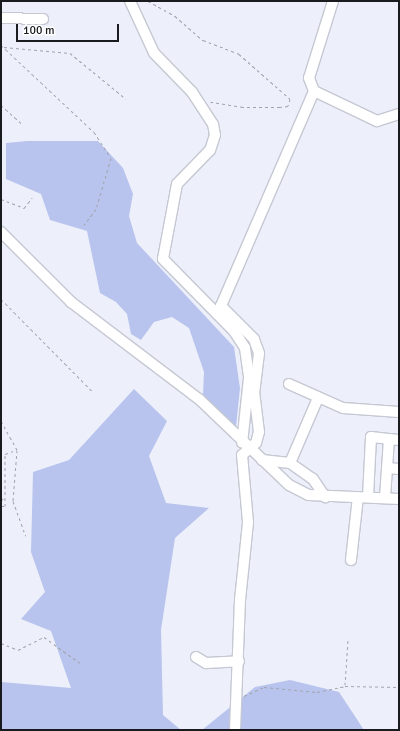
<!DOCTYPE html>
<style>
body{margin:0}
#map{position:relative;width:400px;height:731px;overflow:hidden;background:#edf0fa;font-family:Signika,sans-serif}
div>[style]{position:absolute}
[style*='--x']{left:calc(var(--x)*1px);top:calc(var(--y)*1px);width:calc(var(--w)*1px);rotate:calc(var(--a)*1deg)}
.green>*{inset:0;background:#b8c4ed}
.path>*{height:1px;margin-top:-0.5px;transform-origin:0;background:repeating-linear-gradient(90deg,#a1a4ac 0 3px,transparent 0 6px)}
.roads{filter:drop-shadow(1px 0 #c5c8d2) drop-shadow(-1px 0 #c5c8d2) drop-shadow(0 1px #c5c8d2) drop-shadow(0 -1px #c5c8d2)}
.minor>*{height:10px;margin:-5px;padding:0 5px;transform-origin:5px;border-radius:5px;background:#fff}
span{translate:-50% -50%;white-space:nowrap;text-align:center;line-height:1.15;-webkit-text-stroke:3px #fff;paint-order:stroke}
.frame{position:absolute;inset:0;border:2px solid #1a1b1f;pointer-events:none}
.scale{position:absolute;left:16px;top:24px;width:103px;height:18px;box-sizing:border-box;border:2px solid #1a1b1f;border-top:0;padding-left:5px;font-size:12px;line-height:14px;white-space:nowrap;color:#1a1b1f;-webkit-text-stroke:3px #fff;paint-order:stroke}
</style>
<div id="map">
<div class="green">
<i style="clip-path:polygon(27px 141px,98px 141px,123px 168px,133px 194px,129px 216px,137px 243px,234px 347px,240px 388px,236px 427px,203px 395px,204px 372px,189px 328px,172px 317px,154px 322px,141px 340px,131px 334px,127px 314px,116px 302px,100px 293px,87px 231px,50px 220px,41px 194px,6px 179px,6px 143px)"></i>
<i style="clip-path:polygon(134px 389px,167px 421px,149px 456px,166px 503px,209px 508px,175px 538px,161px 630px,163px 715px,181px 730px,1px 730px,1px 682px,71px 688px,51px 631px,21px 619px,45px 592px,31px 552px,33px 472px,69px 460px)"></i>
<i style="clip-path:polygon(290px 680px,339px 692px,364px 730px,202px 730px,255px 687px)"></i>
</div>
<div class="path">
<i style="--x:148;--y:1;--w:31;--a:29"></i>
<i style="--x:175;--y:16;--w:37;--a:41"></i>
<i style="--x:203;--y:40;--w:39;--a:21"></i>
<i style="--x:239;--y:54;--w:68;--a:41.4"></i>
<i style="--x:290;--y:99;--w:7;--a:106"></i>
<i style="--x:288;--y:106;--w:8;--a:173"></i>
<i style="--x:280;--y:107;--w:37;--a:180"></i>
<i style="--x:243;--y:107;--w:33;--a:-171"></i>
<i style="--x:1;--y:45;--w:127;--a:43.1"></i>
<i style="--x:94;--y:132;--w:31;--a:57"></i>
<i style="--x:111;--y:158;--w:53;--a:106.4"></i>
<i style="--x:96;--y:209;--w:20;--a:127"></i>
<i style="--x:4;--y:47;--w:66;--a:5.2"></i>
<i style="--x:70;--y:53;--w:72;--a:39.4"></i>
<i style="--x:1;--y:105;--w:27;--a:42"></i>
<i style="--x:1;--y:199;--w:25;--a:21"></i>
<i style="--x:24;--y:208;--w:13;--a:-51"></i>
<i style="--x:1;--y:299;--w:131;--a:45.3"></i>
<i style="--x:1;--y:421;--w:33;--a:61"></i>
<i style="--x:17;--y:450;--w:51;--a:94.5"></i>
<i style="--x:13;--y:501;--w:37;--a:70"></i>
<i style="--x:1;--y:498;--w:5;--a:37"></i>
<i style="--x:1;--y:506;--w:4;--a:0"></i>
<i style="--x:5;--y:506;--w:52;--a:-90"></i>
<i style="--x:5;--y:454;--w:12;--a:-20"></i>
<i style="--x:1;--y:643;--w:18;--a:22"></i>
<i style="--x:18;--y:650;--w:29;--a:-27"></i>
<i style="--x:44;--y:637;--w:44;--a:35.8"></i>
<i style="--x:345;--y:685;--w:45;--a:-86.2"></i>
<i style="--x:244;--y:696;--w:22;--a:-24"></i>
<i style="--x:264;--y:687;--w:53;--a:5.4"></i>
<i style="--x:317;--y:692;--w:29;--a:-12"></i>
<i style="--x:345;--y:686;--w:54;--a:1.1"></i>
</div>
<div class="roads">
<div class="minor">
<i style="--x:130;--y:1;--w:57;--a:65.2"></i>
<i style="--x:154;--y:53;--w:54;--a:45.7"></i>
<i style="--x:192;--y:92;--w:38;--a:57"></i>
<i style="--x:213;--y:124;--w:11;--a:80"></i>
<i style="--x:215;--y:135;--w:16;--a:108"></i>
<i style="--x:210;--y:150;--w:47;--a:134.1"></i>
<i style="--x:177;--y:184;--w:76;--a:100.6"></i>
<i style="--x:163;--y:259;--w:101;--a:45.4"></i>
<i style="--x:234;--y:331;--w:20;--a:57"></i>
<i style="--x:245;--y:348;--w:30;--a:82"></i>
<i style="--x:249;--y:378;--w:65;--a:96.1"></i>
<i style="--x:1;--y:18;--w:42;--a:1.4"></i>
<i style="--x:314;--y:91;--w:14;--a:-111"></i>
<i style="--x:309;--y:78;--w:81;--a:-72.7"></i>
<i style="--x:1;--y:232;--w:99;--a:45"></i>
<i style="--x:71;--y:302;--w:161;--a:37.2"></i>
<i style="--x:199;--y:399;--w:124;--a:43.7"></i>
<i style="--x:289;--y:485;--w:22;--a:27"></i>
<i style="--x:309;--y:495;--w:90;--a:2.5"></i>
<i style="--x:289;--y:384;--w:59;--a:24"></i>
<i style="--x:343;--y:408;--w:56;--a:4.1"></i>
<i style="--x:389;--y:439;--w:10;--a:6"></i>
<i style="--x:262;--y:460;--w:28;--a:6"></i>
<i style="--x:290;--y:463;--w:71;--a:-66.7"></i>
<i style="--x:290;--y:463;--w:28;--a:35"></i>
<i style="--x:313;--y:479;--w:22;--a:56"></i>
<i style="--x:387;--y:468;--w:12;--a:5"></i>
<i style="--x:368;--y:497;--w:60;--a:-87.1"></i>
<i style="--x:371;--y:437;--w:18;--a:6"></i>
<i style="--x:389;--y:439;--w:59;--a:93.9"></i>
<i style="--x:351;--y:560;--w:63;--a:-83.7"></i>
<i style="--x:196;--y:657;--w:12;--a:31"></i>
<i style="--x:206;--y:663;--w:33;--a:-3"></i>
<i style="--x:235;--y:730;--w:130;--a:-87.8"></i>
<i style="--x:240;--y:600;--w:78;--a:-84.1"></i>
<i style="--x:248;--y:522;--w:67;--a:-95.1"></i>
<i style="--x:242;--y:455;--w:18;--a:-41"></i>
<i style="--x:256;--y:443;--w:11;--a:-75"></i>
<i style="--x:259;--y:432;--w:38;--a:-97"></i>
<i style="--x:254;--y:394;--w:41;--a:-83"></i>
<i style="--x:259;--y:353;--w:15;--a:-110"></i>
<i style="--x:254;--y:339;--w:47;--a:-135"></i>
<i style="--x:221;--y:306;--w:234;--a:-66.6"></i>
<i style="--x:314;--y:91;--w:70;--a:25.5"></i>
<i style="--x:377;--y:121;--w:23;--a:-18"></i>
</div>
</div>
<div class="frame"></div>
<div class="scale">100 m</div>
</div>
